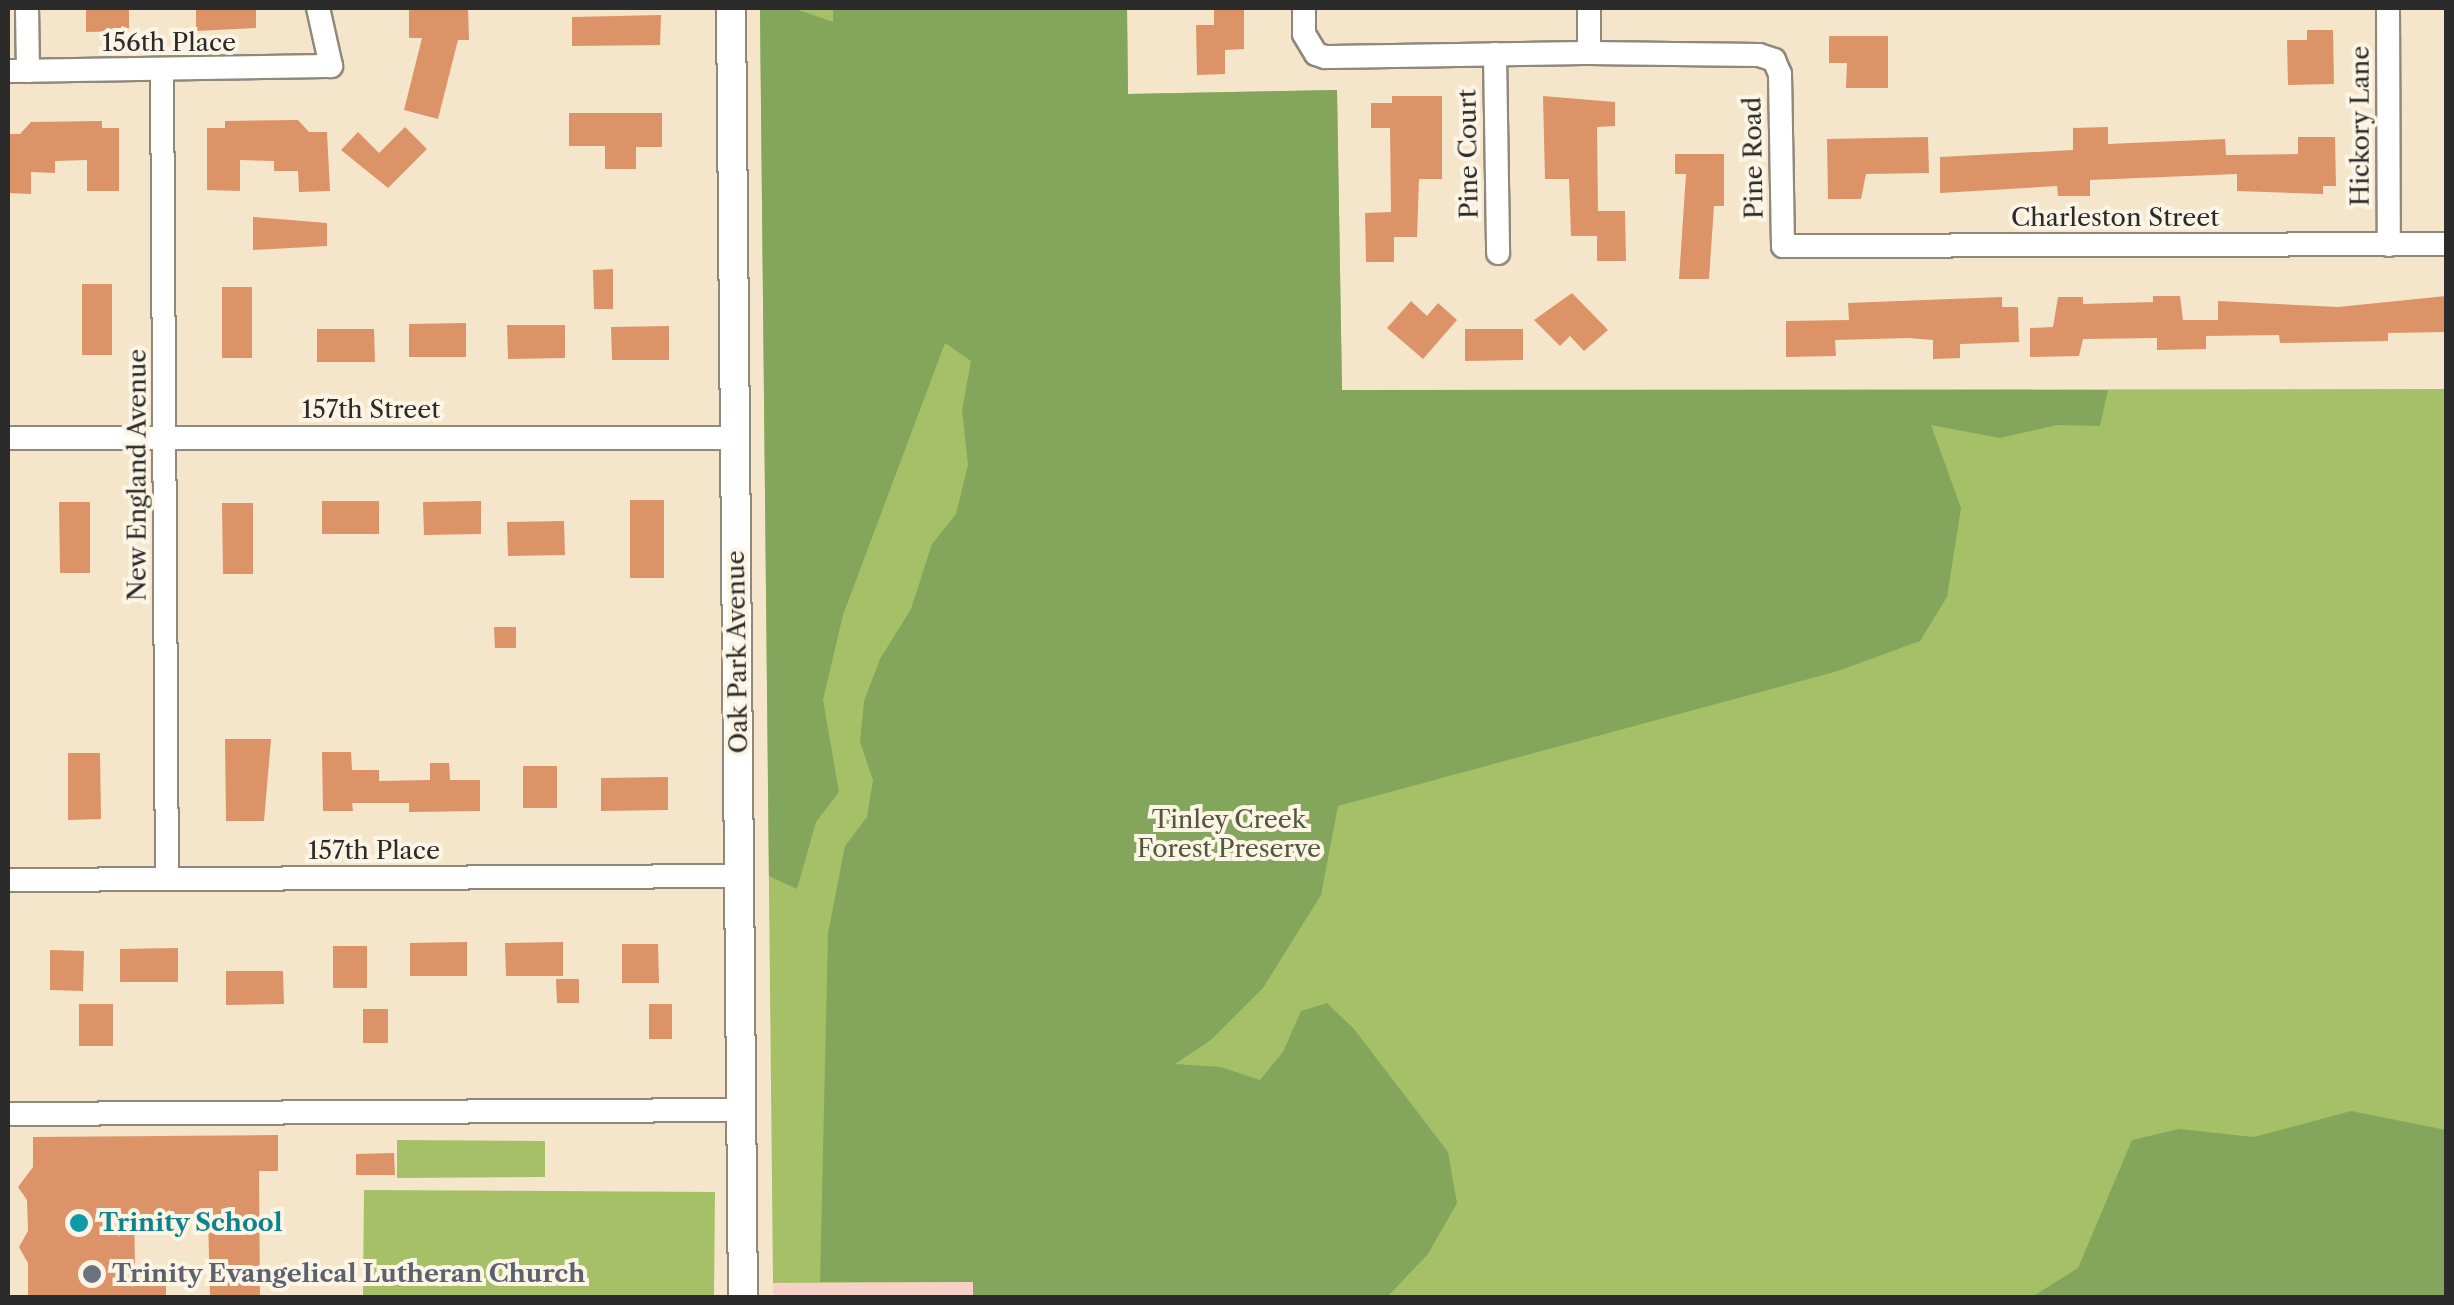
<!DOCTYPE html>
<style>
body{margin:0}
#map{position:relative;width:2454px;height:1305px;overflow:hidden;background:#f5e6cb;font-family:"Libre Caslon Text",serif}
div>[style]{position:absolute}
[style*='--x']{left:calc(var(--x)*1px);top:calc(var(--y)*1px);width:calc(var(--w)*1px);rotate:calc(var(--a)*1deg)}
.built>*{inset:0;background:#f7d1c7}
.green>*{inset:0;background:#a5c067}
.forest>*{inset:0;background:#84a65c}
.building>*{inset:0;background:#dc9368}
.roads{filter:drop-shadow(2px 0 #90887b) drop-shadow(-2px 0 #90887b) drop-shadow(0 2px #90887b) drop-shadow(0 -2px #90887b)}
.minor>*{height:22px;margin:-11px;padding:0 11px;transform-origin:11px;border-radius:11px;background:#fff}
.tertiary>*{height:28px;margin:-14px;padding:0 14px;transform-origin:14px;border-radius:14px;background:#fff}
.dots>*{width:28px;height:28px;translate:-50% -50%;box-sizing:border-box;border:5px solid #fcf5e5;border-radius:50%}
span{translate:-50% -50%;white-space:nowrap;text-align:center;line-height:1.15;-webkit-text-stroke:8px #fcf5e5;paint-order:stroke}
.street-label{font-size:25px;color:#2b2b2b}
.park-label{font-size:25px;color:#50583d}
.culture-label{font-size:25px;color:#0d838f;font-weight:700}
.left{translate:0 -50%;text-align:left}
.worship-label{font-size:25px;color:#5b616d;font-weight:700}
.frame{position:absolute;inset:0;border:10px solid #2b2b2b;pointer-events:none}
</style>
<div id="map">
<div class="built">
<i style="clip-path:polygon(974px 1282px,973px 1297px,773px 1297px,773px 1283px)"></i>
</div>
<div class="green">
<i style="clip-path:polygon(760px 8px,1127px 8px,1128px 94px,1337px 90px,1342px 390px,2446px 389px,2446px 1297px,973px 1298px,973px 1282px,773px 1283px)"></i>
<i style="clip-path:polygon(397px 1140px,545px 1141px,545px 1177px,397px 1178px)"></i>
<i style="clip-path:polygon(364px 1190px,715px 1192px,714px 1297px,363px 1297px)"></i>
</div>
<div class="forest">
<i style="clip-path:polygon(760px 8px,793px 8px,833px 22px,833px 8px,1127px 8px,1128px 94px,1337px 90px,1342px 390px,2108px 390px,2100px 426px,2057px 425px,2000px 438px,1931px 425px,1961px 508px,1947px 597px,1920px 641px,1838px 671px,1338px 806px,1321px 895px,1263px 988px,1211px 1040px,1175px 1064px,1221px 1067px,1260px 1080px,1283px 1052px,1301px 1011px,1327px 1003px,1354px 1029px,1448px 1152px,1457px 1203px,1428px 1254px,1387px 1297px,973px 1298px,973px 1282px,820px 1282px,828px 933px,845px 846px,867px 817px,873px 780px,860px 742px,864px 701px,880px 659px,911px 609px,932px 544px,956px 514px,968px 465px,962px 410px,971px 361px,945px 343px,843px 615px,823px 700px,839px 792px,816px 822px,797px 889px,769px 876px)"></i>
<i style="clip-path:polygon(2351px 1111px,2446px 1130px,2446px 1297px,2032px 1297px,2078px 1268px,2132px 1140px,2179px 1129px,2254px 1137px)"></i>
</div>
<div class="building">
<i style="clip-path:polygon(86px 8px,129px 8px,129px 31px,86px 32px)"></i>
<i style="clip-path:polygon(196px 8px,256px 8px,256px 28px,196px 31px)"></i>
<i style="clip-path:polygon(409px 8px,468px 8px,469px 40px,458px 40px,438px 119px,404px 110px,422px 38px,409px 38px)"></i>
<i style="clip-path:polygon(1214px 8px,1244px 8px,1244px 49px,1225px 50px,1225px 74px,1197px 75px,1196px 25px,1214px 25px)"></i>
<i style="clip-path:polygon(661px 15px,660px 45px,572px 46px,572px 17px)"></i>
<i style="clip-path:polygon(2307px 30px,2333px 30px,2334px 84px,2288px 85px,2287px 40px,2307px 40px)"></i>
<i style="clip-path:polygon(1829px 36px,1888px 36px,1888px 88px,1846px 88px,1847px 63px,1829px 63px)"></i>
<i style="clip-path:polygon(1392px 96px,1442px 96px,1442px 179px,1419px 179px,1417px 237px,1394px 237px,1394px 262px,1366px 262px,1365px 213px,1391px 212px,1390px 128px,1371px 128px,1371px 103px,1392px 103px)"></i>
<i style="clip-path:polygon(1543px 96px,1615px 102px,1615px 126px,1597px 127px,1598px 211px,1625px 211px,1626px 261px,1597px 261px,1597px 236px,1571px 236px,1569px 179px,1545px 179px)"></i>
<i style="clip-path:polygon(569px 113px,662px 113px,662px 147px,636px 147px,636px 169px,605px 169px,605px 146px,569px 146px)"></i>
<i style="clip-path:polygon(298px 120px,309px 132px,327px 132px,330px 191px,299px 192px,298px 171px,274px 171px,274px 161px,240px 160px,240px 191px,207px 190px,207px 128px,225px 128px,225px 121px)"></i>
<i style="clip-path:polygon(102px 121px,102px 128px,119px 128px,119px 191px,87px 191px,87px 160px,55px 161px,55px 173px,31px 172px,31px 194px,8px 193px,8px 134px,20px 134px,31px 122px)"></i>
<i style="clip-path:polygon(405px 127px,427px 149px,388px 188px,341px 150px,358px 132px,379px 153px)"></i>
<i style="clip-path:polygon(2108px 127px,2108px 144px,2225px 139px,2226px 155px,2298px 154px,2298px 137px,2335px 137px,2336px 186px,2323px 186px,2323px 194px,2237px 191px,2237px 174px,2090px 180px,2090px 196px,2058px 196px,2057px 186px,1940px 193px,1940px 157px,2073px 150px,2073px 128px)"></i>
<i style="clip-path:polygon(1928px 137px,1929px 173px,1866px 174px,1861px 199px,1828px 199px,1827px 139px)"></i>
<i style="clip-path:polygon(1675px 154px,1724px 154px,1724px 206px,1714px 206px,1709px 279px,1679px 279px,1686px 174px,1675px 174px)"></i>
<i style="clip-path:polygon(253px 217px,327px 223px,327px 246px,253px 250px)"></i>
<i style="clip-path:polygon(613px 269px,613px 309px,594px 309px,593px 270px)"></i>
<i style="clip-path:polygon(82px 284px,112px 284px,112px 355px,82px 355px)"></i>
<i style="clip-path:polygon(222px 287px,252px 287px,252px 358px,222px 358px)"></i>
<i style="clip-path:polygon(1572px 293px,1608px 330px,1584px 351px,1570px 336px,1560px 346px,1534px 320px)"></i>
<i style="clip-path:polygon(2153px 296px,2180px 296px,2183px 320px,2218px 320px,2218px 301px,2338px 307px,2446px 296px,2446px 332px,2388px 333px,2388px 341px,2280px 343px,2279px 335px,2206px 336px,2206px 349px,2157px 350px,2157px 338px,2083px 339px,2079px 356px,2030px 357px,2030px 328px,2053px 327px,2058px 297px,2083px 297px,2083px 304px,2153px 302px)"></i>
<i style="clip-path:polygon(2002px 297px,2002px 307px,2018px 307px,2019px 342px,1960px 344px,1960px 358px,1933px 359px,1933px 340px,1908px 338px,1835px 340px,1836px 356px,1786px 357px,1786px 321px,1849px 320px,1848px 303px)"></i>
<i style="clip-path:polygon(1411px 301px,1427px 316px,1438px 303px,1457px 320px,1423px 359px,1387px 328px)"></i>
<i style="clip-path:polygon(466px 323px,466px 357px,409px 357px,409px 324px)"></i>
<i style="clip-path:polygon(507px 325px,565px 325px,565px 358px,508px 359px)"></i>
<i style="clip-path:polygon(669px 326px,669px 360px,612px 360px,611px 327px)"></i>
<i style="clip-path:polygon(317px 329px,374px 329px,375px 362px,317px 362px)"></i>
<i style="clip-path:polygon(1465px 329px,1523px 329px,1523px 360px,1465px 361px)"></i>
<i style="clip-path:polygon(630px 500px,664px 500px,664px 578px,630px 578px)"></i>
<i style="clip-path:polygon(322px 501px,379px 501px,379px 534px,322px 534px)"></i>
<i style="clip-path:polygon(481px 501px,481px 534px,424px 535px,423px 502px)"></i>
<i style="clip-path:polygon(59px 502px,90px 502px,90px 573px,60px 573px)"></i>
<i style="clip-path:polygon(222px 503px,253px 503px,253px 574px,223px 574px)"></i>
<i style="clip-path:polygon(564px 521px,565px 555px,508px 556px,507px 522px)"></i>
<i style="clip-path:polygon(494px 627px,516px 627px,516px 648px,495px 648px)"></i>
<i style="clip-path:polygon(225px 739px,271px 739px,264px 821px,226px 821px)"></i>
<i style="clip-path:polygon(322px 752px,351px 752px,352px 770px,379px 770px,379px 781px,430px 780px,430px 763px,449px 763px,450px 780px,480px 780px,480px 811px,409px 812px,409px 803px,352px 803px,353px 811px,323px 811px)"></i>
<i style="clip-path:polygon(68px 753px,100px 753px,101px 819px,68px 820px)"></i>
<i style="clip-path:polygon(523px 766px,557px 766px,557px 808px,523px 808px)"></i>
<i style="clip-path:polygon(668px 777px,668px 810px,601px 811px,601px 778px)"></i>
<i style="clip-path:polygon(467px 942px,467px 976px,410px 976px,410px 943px)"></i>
<i style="clip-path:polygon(563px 942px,563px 976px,506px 976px,505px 943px)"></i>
<i style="clip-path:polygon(622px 944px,658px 944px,659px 983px,622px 983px)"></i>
<i style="clip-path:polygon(333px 946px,367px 946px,367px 988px,333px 988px)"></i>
<i style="clip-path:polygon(178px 948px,178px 982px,120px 982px,120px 949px)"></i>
<i style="clip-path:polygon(50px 950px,84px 951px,83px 991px,50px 990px)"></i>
<i style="clip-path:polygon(226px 971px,283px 971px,284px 1004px,226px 1005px)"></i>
<i style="clip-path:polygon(556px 979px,579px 979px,579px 1003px,557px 1003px)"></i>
<i style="clip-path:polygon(79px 1004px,113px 1004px,113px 1046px,79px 1046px)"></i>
<i style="clip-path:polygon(649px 1004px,672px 1004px,672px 1039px,649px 1039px)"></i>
<i style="clip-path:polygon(363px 1009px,388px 1009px,388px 1043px,363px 1043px)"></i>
<i style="clip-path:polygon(278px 1135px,278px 1171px,259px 1171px,260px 1298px,210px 1298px,208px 1215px,134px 1215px,135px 1266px,148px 1266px,166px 1282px,166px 1298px,28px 1298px,28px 1263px,19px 1247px,28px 1231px,27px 1200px,18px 1187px,33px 1167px,33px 1137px)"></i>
<i style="clip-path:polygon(394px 1153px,395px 1175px,356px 1175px,356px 1154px)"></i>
</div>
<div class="roads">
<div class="minor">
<i style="--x:27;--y:8;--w:63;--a:89.1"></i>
<i style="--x:1304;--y:8;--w:26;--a:90"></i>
<i style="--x:1304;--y:34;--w:23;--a:59"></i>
<i style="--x:1316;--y:54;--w:9;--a:18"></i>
<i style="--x:1325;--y:57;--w:264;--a:-0.9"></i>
<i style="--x:1589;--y:8;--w:45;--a:90"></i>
<i style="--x:1589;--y:53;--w:170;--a:0.7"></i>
<i style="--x:1759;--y:55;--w:16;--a:18"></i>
<i style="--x:1774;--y:60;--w:15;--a:67"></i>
<i style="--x:1780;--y:74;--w:172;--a:89"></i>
<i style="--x:1783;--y:246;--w:663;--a:-0.17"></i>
<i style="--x:2388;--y:8;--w:237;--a:89.8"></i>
<i style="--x:1495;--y:54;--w:199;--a:89.1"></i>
<i style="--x:162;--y:69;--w:810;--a:89.65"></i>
<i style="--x:8;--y:71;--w:323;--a:-0.9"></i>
<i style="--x:331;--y:66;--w:59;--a:-102.6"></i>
<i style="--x:8;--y:438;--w:727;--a:0"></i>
<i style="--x:8;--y:880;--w:733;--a:-0.31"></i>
<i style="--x:8;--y:1114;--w:733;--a:-0.31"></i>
</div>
<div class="tertiary">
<i style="--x:731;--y:8;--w:1290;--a:89.47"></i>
</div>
</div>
<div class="dots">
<i style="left:79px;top:1223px;background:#0f9aa8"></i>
<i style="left:92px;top:1274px;background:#6b7280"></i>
</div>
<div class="street-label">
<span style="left:169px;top:43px">156th Place</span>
<span style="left:2361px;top:126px;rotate:-90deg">Hickory Lane</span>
<span style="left:1469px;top:154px;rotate:-91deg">Pine Court</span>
<span style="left:1754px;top:158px;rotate:-91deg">Pine Road</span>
<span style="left:2115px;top:218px">Charleston Street</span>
<span style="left:371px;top:410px">157th Street</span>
<span style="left:138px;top:475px;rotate:-90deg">New England Avenue</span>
<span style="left:738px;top:652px;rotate:-91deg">Oak Park Avenue</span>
<span style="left:374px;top:851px">157th Place</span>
</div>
<div class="park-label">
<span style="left:1229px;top:835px">Tinley Creek<br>Forest Preserve</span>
</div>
<div class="culture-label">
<span class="left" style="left:99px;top:1223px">Trinity School</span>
</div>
<div class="worship-label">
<span class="left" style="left:112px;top:1274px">Trinity Evangelical Lutheran Church</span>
</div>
<div class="frame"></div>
</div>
